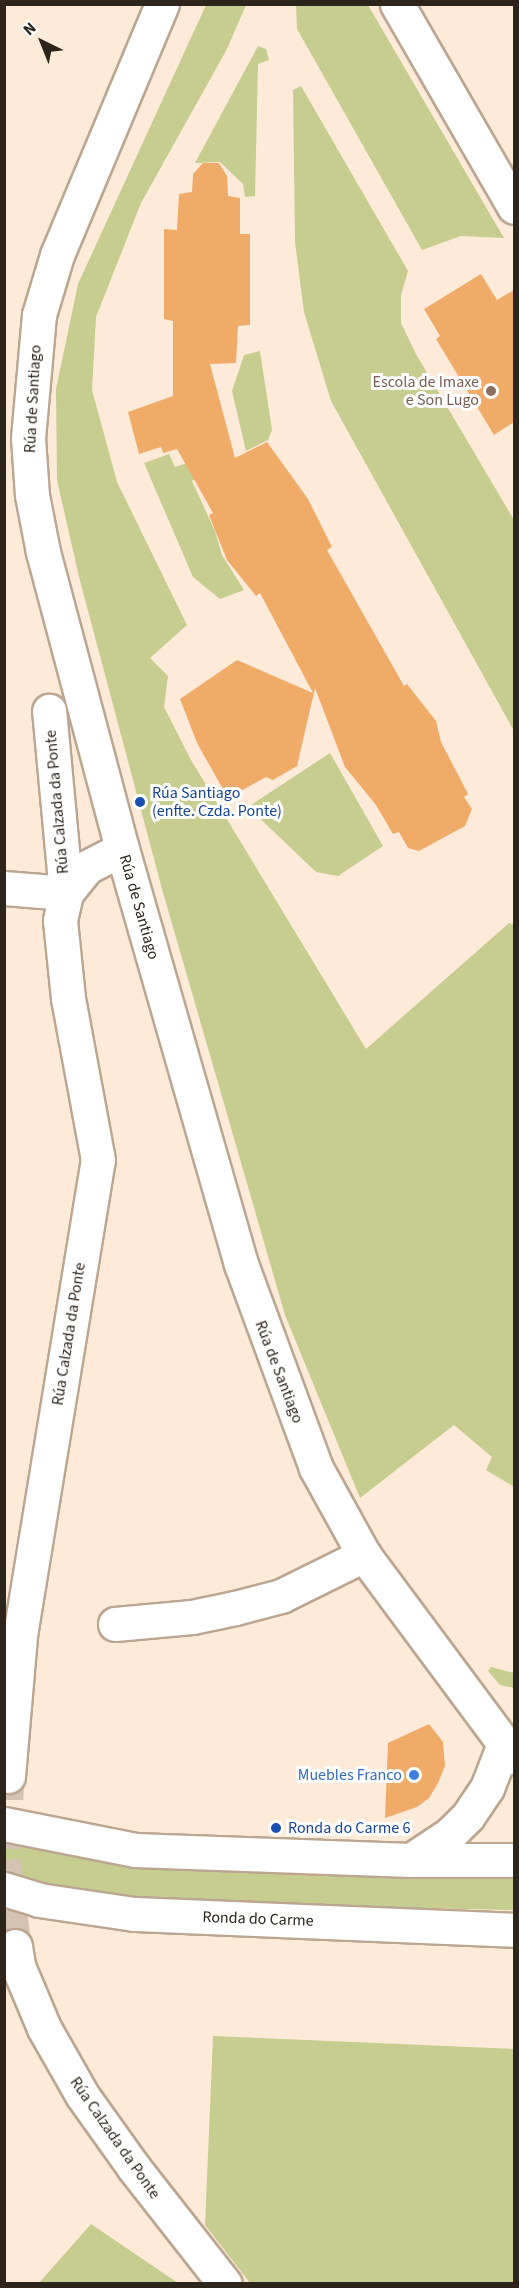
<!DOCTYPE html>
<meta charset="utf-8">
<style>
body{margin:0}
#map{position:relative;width:519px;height:2288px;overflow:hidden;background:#feead9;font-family:"Source Sans 3",sans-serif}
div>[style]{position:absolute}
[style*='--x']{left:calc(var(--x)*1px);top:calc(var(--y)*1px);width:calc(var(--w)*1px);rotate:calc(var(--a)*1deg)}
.green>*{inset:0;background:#c6cd8f}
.building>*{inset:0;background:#f0ab69}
.minor-tunnel>*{height:33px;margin-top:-16.5px;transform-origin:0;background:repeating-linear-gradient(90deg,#d4c2b3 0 33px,transparent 0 49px)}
.roads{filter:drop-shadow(2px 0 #bca591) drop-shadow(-2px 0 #bca591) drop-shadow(0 2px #bca591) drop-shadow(0 -2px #bca591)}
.minor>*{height:33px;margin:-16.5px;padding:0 16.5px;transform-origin:16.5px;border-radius:16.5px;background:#fff}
.dots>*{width:16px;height:16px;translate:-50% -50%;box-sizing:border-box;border:3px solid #fff;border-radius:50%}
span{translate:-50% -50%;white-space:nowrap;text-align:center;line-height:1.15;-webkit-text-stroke:6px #fff;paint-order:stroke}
.education-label{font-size:16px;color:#785e54}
.right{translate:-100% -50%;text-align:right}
.street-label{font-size:16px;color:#2d241c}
.transit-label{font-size:16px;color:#164399}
.left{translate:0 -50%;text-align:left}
.shop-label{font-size:16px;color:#366cbe}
.frame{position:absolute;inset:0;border:6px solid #2d241c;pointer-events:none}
.north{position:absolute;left:12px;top:12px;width:60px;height:60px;-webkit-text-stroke:4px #fff;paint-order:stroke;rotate:317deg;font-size:16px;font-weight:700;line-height:24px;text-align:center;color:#2d241c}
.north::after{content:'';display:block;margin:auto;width:21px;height:27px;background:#2d241c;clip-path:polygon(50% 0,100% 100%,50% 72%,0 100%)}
</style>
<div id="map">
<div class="green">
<i style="clip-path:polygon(206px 5px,246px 5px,227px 49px,141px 203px,96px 317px,92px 390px,117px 482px,187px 625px,150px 658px,168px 676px,164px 707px,191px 760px,366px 1049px,509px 923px,514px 925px,514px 1487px,486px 1470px,492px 1457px,454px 1425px,360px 1498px,285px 1315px,162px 889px,79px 577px,57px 480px,56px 389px,78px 284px)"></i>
<i style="clip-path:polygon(296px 5px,368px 5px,504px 238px,461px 236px,422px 250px,297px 29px)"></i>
<i style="clip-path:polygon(258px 46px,266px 49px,269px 60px,258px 64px,255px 196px,245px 197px,243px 184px,220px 162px,195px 163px)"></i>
<i style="clip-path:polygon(301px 86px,408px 271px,401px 295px,401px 323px,416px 354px,514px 520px,514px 731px,331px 401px,304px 312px,295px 242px,293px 90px)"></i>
<i style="clip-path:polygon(260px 351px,272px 430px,268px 440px,246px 451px,232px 391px,244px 355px)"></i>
<i style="clip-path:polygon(169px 454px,175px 467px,197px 460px,202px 472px,192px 481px,215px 531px,222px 555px,244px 590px,220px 599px,193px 577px,144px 463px)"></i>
<i style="clip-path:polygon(330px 753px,383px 846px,338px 876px,316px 872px,248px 807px)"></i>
<i style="clip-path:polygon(491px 1667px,514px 1673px,514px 1688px,500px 1685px,488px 1671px)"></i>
<i style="clip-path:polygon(4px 1836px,514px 1873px,514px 1910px,180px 1903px,41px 1884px,5px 1873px)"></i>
<i style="clip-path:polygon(213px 2036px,514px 2049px,514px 2283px,250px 2283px,205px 2225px)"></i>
<i style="clip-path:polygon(91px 2224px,178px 2283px,39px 2283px)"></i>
</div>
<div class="building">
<i style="clip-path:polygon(203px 163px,219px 163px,227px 176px,228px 196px,240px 198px,240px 234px,250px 234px,250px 325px,238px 326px,236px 363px,210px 364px,235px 458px,267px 442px,308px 499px,332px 547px,327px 550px,404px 686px,407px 684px,436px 721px,441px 742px,468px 794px,464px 797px,472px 809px,465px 826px,419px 851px,408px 848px,399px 832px,393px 834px,376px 805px,345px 767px,315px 688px,297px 766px,273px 780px,266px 777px,228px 798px,197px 743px,180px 699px,237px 660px,313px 693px,260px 593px,256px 596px,227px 560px,209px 515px,213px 513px,177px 449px,163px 453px,161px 447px,139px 454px,128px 412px,173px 396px,173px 321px,164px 319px,164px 229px,177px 230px,179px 194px,192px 192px,193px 174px)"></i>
<i style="clip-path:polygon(481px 274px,497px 300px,514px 290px,514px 422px,494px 435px,436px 339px,440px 336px,424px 309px)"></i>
<i style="clip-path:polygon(429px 1724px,443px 1742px,445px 1766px,438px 1783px,429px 1798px,417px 1807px,385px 1818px,388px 1743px)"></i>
</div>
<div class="minor-tunnel">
<i style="--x:4;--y:1848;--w:72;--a:-86.8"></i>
<i style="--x:4;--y:1860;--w:87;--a:82.7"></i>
</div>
<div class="roads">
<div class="minor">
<i style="--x:162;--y:4;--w:272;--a:112.7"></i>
<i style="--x:57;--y:255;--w:63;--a:106.7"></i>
<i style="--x:39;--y:315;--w:123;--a:95.1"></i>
<i style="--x:28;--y:438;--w:57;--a:86"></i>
<i style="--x:32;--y:495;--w:58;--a:79.1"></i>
<i style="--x:43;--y:552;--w:307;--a:75.1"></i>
<i style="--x:122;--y:849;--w:432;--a:74"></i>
<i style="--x:241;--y:1264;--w:217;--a:69.8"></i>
<i style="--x:316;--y:1468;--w:99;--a:61.1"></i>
<i style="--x:364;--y:1555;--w:252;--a:53.4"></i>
<i style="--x:397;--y:4;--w:234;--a:60"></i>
<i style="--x:4;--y:888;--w:62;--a:4.6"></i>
<i style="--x:66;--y:893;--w:33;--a:-51"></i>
<i style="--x:87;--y:867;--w:39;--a:-27"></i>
<i style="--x:115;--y:1624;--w:77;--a:-5.2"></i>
<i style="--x:192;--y:1617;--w:44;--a:-11.8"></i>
<i style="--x:235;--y:1608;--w:48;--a:-14.6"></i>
<i style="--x:281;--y:1596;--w:93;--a:-26.3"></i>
<i style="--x:8;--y:1776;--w:142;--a:-85.1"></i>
<i style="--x:20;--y:1635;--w:481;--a:-80.7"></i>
<i style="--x:98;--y:1160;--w:165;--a:-100.5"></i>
<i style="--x:68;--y:998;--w:78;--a:-95.9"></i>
<i style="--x:60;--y:920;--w:28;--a:-77"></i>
<i style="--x:66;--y:893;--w:183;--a:-95.3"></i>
<i style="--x:4;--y:1824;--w:134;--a:11.2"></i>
<i style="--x:135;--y:1850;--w:276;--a:2.1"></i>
<i style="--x:411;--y:1860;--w:103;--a:0"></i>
<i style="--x:411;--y:1860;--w:47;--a:-33.7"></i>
<i style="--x:450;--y:1834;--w:25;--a:-45"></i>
<i style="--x:468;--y:1816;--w:34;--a:-56"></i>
<i style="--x:487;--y:1788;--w:47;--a:-68.9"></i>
<i style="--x:4;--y:1889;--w:37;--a:17"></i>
<i style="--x:39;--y:1900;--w:96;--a:8.4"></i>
<i style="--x:134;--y:1914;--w:380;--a:2.4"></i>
<i style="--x:15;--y:1946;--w:20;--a:81"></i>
<i style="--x:18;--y:1966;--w:67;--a:67.2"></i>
<i style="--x:44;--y:2028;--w:77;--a:60.4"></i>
<i style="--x:82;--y:2095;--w:90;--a:54.5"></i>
<i style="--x:134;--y:2168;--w:147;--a:51.9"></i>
</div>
</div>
<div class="dots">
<i style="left:491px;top:391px;background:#8d6e63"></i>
<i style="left:140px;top:802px;background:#1a4fb4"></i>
<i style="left:414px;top:1775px;background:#3f7fe0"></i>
<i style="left:276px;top:1828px;background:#1a4fb4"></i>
</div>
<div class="education-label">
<span class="right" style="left:479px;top:391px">Escola de Imaxe<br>e Son Lugo</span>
</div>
<div class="street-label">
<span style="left:33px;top:399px;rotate:-87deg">Rúa de Santiago</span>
<span style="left:57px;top:802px;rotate:-95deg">Rúa Calzada da Ponte</span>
<span style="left:139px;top:907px;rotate:74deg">Rúa de Santiago</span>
<span style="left:69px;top:1334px;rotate:-81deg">Rúa Calzada da Ponte</span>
<span style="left:279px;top:1372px;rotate:69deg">Rúa de Santiago</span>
<span style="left:258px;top:1919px;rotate:2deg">Ronda do Carme</span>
<span style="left:115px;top:2138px;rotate:55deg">Rúa Calzada da Ponte</span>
</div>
<div class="transit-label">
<span class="left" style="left:152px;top:802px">Rúa Santiago<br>(enfte. Czda. Ponte)</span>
<span class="left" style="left:288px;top:1828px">Ronda do Carme 6</span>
</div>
<div class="shop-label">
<span class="right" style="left:402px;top:1775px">Muebles Franco</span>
</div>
<div class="frame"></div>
<div class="north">N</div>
</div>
